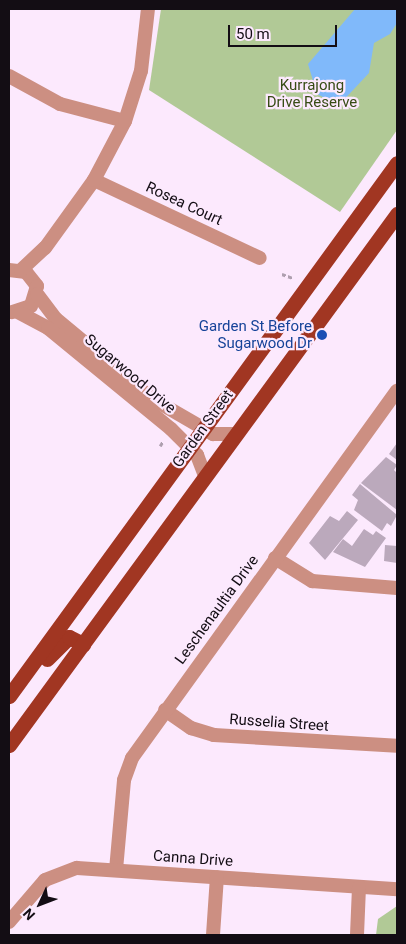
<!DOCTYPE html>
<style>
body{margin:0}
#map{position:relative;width:406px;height:944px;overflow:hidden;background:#fce9fd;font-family:Roboto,sans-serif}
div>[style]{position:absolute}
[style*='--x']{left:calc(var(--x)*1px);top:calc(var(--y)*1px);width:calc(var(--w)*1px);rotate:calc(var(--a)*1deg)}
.green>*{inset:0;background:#b1c996}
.water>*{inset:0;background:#80b9fa}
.building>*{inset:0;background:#bba9bc}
.path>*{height:2.5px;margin-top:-1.25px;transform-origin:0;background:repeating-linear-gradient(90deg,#ae9faf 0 4px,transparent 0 6.5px)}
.minor>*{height:14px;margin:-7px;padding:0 7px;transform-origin:7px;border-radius:7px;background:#cc8f82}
.major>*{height:15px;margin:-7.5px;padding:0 7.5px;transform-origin:7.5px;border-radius:7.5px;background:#a13622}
.dots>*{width:14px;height:14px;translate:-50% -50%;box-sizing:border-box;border:2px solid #fce9fd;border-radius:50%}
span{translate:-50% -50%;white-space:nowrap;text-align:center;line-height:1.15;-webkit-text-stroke:4.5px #fce9fd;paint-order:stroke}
.park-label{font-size:15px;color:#374c15}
.street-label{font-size:15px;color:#130d14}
.transit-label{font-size:15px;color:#164399}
.right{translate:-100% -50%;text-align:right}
.frame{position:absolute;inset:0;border:10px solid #130d14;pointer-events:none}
.north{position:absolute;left:15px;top:879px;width:50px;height:50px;-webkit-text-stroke:4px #fce9fd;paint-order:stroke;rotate:227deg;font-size:14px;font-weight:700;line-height:20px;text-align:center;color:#130d14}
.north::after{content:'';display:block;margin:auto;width:18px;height:22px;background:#130d14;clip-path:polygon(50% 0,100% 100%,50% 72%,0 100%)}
.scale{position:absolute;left:228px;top:25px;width:109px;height:22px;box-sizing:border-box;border:2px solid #130d14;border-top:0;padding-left:6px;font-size:15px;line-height:18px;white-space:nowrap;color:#130d14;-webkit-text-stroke:4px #fce9fd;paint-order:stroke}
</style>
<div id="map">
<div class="green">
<i style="clip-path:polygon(161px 9px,397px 9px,397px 130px,340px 212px,149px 90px)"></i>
<i style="clip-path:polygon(397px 906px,397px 935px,376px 935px,378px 919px)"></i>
</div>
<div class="water">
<i style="clip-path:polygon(355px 9px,397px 9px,397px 23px,390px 34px,374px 43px,369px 73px,339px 105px,317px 94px,308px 64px)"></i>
</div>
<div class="building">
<i style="clip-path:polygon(397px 443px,397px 460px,389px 454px)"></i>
<i style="clip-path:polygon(386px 457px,397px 465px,394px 470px,397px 473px,397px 510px,361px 483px)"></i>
<i style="clip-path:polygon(360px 484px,397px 515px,391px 526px,387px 523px,382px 531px,354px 510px,358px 500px,352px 495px)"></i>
<i style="clip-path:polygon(347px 511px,358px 520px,325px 560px,309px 543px,330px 516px,339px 521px)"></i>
<i style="clip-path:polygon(364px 529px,373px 535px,376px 531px,386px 538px,365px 567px,333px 552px,343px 539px,352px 546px)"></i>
<i style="clip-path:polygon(385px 545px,397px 546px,397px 563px,384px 561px)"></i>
</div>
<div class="path">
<i style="--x:282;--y:274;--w:12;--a:20"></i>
<i style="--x:160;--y:446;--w:6;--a:-59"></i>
</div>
<div class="minor">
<i style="--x:9;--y:76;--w:58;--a:28.8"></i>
<i style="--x:60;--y:104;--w:67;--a:14.7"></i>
<i style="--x:94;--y:180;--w:183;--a:25.2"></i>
<i style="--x:9;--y:270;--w:17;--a:7"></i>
<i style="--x:26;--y:272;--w:18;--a:52"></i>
<i style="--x:37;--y:286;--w:21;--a:107"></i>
<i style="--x:31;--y:306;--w:20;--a:162"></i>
<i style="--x:21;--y:270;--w:33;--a:-43"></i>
<i style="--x:45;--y:248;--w:84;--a:-54.2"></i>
<i style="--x:94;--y:180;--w:67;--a:-62.3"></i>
<i style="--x:125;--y:121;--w:52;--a:-72.3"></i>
<i style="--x:141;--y:71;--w:62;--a:-83.6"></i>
<i style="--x:37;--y:294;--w:31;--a:53"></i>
<i style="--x:56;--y:319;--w:124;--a:39.7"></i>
<i style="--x:151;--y:398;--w:72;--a:30.1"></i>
<i style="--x:213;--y:434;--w:23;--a:0"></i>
<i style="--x:18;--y:312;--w:34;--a:28"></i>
<i style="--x:48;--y:328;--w:159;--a:39.4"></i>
<i style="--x:171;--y:429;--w:37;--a:45"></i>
<i style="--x:197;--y:455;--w:22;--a:69"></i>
<i style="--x:275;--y:558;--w:44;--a:31.9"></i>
<i style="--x:312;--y:581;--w:85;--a:4.7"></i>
<i style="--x:165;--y:710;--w:32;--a:35"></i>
<i style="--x:191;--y:728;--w:24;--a:17"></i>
<i style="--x:214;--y:735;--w:183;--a:3.4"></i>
<i style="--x:116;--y:870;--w:90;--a:-84.9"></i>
<i style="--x:124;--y:780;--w:23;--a:-70"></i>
<i style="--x:132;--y:758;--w:453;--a:-54.2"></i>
<i style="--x:9;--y:922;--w:55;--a:-49.4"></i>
<i style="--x:45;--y:880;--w:34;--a:-21"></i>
<i style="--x:77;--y:868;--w:321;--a:3.8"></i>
<i style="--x:213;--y:935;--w:58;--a:-86.1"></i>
<i style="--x:357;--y:935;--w:48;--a:-87.6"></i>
</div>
<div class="major">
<i style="--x:47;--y:659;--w:31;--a:-45"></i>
<i style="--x:69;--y:637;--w:16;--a:27"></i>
<i style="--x:9;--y:696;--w:659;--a:-53.95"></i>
<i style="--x:9;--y:745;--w:658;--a:-53.84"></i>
</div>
<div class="dots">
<i style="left:322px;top:335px;background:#1a4fb4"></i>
</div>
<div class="park-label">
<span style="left:312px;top:94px">Kurrajong<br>Drive Reserve</span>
</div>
<div class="street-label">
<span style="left:184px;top:204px;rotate:25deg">Rosea Court</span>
<span style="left:130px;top:374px;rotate:40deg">Sugarwood Drive</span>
<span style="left:203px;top:429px;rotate:-54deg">Garden Street</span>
<span style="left:217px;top:610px;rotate:-54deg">Leschenaultia Drive</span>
<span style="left:279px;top:723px;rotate:4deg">Russelia Street</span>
<span style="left:193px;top:859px;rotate:4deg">Canna Drive</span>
</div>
<div class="transit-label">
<span class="right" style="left:312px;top:335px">Garden St Before<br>Sugarwood Dr</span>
</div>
<div class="frame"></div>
<div class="north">N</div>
<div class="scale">50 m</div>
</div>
